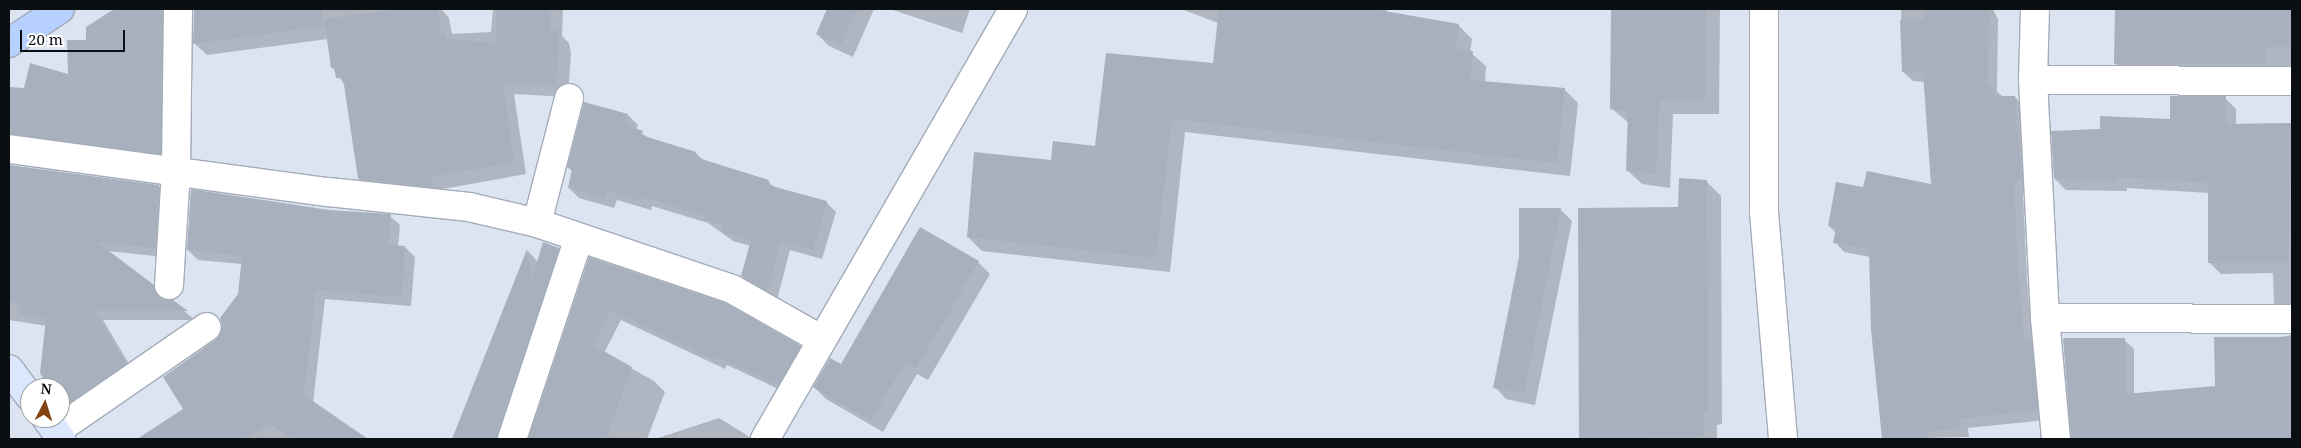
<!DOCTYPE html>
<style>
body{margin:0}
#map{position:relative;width:2301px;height:448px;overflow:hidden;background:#dce4f2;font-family:"Noto Serif",serif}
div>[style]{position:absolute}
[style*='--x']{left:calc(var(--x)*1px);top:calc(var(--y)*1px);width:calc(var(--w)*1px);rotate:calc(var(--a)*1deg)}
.shadow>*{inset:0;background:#0003}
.building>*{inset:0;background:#a8b0be}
.roads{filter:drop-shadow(1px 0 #a3abb9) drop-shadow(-1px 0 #a3abb9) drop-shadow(0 1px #a3abb9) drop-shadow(0 -1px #a3abb9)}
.minor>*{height:28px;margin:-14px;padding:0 14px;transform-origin:14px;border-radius:14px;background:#fff}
.tertiary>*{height:28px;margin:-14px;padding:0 14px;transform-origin:14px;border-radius:14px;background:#fff}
.secondary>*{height:28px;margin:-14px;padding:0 14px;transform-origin:14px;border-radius:14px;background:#dbe7ff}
.primary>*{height:28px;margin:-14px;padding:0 14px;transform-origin:14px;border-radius:14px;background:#b6d0ff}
span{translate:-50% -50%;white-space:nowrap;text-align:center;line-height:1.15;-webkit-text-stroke:4px #fff;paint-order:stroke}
.frame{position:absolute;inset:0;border:10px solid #0b0e12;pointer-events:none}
.north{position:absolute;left:20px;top:378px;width:50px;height:50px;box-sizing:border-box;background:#fff;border:1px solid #9d9fa0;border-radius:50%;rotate:5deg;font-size:14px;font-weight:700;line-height:20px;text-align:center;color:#0b0e12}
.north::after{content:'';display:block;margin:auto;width:18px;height:22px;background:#83420e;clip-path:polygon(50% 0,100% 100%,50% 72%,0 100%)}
.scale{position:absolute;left:20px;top:30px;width:105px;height:22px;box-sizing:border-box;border:2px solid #0b0e12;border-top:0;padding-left:6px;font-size:15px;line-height:18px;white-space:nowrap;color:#0b0e12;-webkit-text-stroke:4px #fff;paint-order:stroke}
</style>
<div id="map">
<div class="shadow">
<i style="clip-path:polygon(116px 9px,177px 9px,170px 163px,9px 148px,9px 88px,25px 89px,69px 75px,87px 41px,87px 27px)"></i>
<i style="clip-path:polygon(195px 9px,441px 9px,449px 18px,452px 34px,491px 32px,493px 9px,563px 9px,562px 36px,569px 43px,571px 53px,568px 97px,514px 94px,526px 174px,443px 189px,444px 199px,371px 191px,359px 179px,346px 87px,332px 67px,328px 39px,207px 55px,194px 43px)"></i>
<i style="clip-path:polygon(828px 9px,874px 9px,853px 57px,829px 46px,817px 34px)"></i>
<i style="clip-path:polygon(890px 9px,970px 9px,962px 33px)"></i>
<i style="clip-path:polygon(1181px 9px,1387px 9px,1387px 12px,1458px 25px,1472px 39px,1470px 52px,1486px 66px,1485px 82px,1564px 89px,1578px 103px,1570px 176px,1185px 132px,1170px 272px,982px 251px,968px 237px,1052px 161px,1096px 147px,1214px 64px,1218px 23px)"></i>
<i style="clip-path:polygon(1612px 9px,1720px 9px,1719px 114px,1673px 114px,1670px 188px,1642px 184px,1627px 170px,1629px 123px,1611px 108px)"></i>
<i style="clip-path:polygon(1901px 9px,1993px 9px,1998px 19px,1997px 91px,2003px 97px,2015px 97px,2025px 107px,2031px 189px,2023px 193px,2027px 279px,2032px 341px,2040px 349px,2047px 420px,1968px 428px,1969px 437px,1883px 439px,1870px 257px,1844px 252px,1835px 242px,1836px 233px,1829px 226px,1864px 188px,1932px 186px,1925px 82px,1913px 81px,1903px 72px)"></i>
<i style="clip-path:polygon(2116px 9px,2292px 9px,2292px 74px,2125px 72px,2115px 63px)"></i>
<i style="clip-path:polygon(2225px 98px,2236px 109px,2236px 125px,2292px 124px,2292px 314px,2285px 314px,2274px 303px,2273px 273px,2221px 274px,2210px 263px,2209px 193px,2127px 188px,2127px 191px,2066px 190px,2055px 179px,2101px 130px,2171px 120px)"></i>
<i style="clip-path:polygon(585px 103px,628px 115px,638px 125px,636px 130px,649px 138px,696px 153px,704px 161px,768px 181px,775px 188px,826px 202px,836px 212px,822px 259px,790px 250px,777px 300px,753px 286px,743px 276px,751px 246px,733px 241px,708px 223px,652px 206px,651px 210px,617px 200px,614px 208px,579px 198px,569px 188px,573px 172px,569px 168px)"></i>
<i style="clip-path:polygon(9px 166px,159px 186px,169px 196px,165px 257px,107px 251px,153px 286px,165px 300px,172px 301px,195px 320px,103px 320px,135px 374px,72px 417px,60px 403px,60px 388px,51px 388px,47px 326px,9px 320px)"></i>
<i style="clip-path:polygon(1707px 182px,1721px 196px,1722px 424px,1717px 425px,1717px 439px,1580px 439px,1579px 209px,1679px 208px)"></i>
<i style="clip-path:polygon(1560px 209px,1572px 221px,1535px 405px,1506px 399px,1495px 387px)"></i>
<i style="clip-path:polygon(329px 211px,390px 216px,400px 225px,398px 247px,405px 247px,415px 257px,411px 306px,325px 299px,313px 403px,366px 439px,139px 439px,185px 409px,164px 377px,223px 334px,221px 318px,239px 294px,242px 264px,198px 260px,188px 250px)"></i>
<i style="clip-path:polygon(559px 249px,569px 259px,509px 439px,453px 439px,528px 251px,538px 262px)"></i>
<i style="clip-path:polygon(590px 259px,800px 347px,810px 357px,789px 394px,727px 365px,725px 369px,621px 320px,604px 353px,654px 381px,665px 392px,647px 439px,530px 439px)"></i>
<i style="clip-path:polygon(978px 262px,990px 274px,928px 380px,917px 374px,883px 432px,826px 399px,814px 387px)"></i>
<i style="clip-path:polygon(2292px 335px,2292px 439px,2079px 439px,2077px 414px,2124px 340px,2134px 349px,2134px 394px,2216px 387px,2273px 338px)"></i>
<i style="clip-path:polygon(719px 418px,753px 439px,655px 439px)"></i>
</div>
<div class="building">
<i style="clip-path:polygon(114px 9px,162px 9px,161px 154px,9px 134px,9px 87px,24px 88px,30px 63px,68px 74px,67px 40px,86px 40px,86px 27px)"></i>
<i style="clip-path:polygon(194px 9px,322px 9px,324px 26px,193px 44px)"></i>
<i style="clip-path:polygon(401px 9px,438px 9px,441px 33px,445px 33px,446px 39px,495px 43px,497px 9px,551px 9px,550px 30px,557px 30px,559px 40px,556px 85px,503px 83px,514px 162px,431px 177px,433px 187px,358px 179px,343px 78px,336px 78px,334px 67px,331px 68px,324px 19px)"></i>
<i style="clip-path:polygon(827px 9px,857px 9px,841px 45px,816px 34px)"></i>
<i style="clip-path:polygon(1219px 9px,1373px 9px,1459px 24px,1455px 48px,1473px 51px,1470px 80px,1565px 88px,1557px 163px,1172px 119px,1156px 258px,967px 237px,974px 152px,1051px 160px,1053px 141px,1095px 146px,1106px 53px,1213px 63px)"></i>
<i style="clip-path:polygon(1611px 9px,1706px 9px,1705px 100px,1660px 100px,1656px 174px,1626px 171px,1628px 111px,1610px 109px)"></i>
<i style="clip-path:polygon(1925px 9px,1989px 9px,1988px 86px,1994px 86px,1994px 96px,2015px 96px,2022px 180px,2014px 183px,2018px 268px,2024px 338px,2031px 338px,2038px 410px,1959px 419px,1960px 428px,1927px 432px,1927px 439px,1882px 439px,1871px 330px,1869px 249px,1833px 243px,1836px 228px,1828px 226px,1836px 182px,1863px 187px,1867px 171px,1931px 184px,1923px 73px,1902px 72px,1900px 20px,1923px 19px)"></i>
<i style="clip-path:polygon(2115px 9px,2292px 9px,2292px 47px,2266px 47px,2266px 64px,2114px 64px)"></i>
<i style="clip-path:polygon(2170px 96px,2226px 96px,2226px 124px,2292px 123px,2288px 263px,2208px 263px,2208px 183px,2116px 177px,2116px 180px,2054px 179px,2051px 131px,2100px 129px,2100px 116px,2170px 119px)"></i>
<i style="clip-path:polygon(584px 102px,628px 114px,625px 125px,643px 131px,641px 135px,696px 152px,695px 157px,769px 180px,768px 185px,827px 201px,813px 250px,781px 241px,767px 291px,741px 276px,751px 240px,722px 232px,723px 225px,704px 220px,705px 216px,643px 197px,641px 201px,607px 191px,605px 199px,568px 188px,572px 169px,567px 168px)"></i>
<i style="clip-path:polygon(9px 165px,159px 185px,156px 248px,97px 242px,154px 285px,160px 298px,173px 300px,188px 311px,95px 311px,126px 364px,62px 408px,60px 388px,49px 388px,40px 373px,46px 318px,19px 314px,22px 304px,9px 302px)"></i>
<i style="clip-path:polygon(1679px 178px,1707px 180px,1708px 411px,1704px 411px,1703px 437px,1579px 439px,1578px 208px,1678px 207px)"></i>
<i style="clip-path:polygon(191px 189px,329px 210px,391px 214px,388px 245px,405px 246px,402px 297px,316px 290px,304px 395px,368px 439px,292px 439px,270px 424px,245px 439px,137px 439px,183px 409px,163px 377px,216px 340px,223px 326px,220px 318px,238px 294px,242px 256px,187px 250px)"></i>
<i style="clip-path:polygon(1519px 208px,1561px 208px,1524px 394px,1493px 388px,1519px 257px)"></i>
<i style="clip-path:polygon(920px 227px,979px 261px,916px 369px,904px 363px,871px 421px,813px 387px,830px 358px,841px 364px)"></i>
<i style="clip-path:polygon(543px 242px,559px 248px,497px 439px,452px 439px,527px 249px,532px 280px)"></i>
<i style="clip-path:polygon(589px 257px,726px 303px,801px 346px,778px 385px,716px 356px,714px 360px,611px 311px,593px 345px,632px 367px,606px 439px,528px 439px)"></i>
<i style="clip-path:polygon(2214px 337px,2292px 337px,2292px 439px,2071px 439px,2063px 338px,2125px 338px,2125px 394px,2215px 386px)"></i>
</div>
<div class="roads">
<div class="minor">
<i style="--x:2035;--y:9;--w:71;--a:91.6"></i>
<i style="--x:2033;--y:80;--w:238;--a:87.1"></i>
<i style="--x:2045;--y:318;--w:121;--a:84.8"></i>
<i style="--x:2033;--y:80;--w:259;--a:0.2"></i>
<i style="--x:9;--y:149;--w:323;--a:7.7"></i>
<i style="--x:329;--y:192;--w:141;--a:6.1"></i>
<i style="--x:469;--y:207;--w:70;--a:13.2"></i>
<i style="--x:537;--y:223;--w:206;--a:18.7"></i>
<i style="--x:732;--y:289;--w:103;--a:29.5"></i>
<i style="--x:537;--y:223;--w:129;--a:-75.6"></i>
<i style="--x:169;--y:285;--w:114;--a:-86.5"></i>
<i style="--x:176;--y:171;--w:162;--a:-89.3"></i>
<i style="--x:2045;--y:318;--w:247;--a:0.2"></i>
<i style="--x:56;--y:431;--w:183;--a:-34.6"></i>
<i style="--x:512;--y:439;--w:212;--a:-71.6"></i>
<i style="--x:765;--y:439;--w:496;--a:-60"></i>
</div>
<div class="tertiary">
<i style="--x:1764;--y:9;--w:203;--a:90"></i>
<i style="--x:1764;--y:212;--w:228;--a:85.2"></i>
</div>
<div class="secondary">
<i style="--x:9;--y:369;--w:35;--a:53"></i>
<i style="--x:46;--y:418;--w:26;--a:54"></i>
</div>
<div class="primary">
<i style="--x:9;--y:43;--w:61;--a:-33.7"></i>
</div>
</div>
<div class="frame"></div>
<div class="north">N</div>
<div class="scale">20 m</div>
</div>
